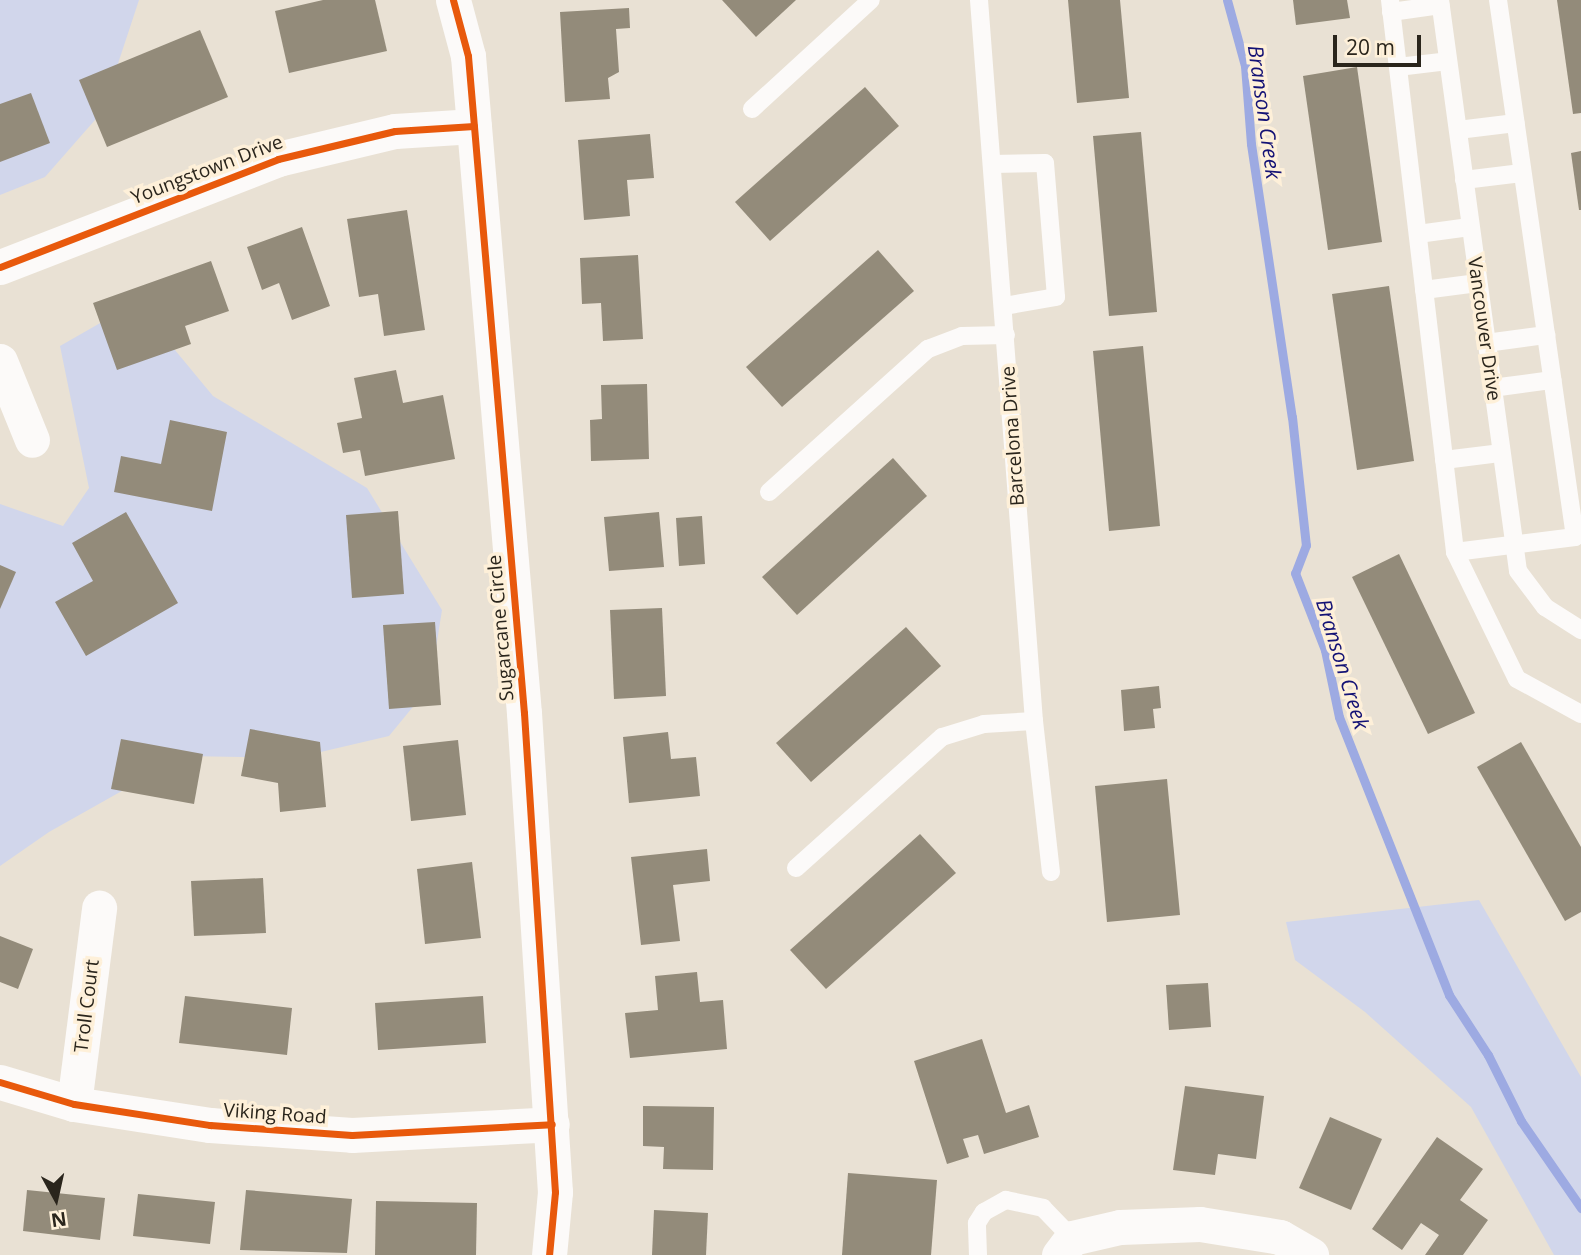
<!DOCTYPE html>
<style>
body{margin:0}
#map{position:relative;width:1581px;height:1255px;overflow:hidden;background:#e9e1d4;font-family:"Open Sans",sans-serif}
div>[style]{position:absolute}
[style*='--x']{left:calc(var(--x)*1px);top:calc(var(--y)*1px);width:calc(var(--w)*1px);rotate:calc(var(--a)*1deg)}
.green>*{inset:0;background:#d1d6eb}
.stream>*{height:9px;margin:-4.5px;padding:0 4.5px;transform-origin:4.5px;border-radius:4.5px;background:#9daae2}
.building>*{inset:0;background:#938b7a}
.lane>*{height:18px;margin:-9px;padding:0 9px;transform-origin:9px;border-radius:9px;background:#fcfaf9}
.street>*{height:35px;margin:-17.5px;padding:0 17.5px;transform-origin:17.5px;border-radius:17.5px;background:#fcfaf9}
.cycleway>*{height:7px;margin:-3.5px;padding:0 3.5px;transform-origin:3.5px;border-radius:3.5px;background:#e8590c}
span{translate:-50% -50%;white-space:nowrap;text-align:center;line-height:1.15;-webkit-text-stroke:7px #fef0d9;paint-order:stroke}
.street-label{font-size:19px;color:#2a251c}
.water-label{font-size:21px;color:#141275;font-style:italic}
.north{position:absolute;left:21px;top:1164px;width:70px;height:70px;-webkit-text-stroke:5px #fef0d9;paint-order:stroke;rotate:172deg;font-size:19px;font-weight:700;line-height:28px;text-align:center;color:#2a251c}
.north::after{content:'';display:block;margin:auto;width:24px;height:32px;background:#2a251c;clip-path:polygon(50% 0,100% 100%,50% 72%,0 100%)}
.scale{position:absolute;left:1333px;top:35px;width:88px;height:32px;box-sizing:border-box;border:4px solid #2a251c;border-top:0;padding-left:9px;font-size:21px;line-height:24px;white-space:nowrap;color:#2a251c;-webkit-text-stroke:5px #fef0d9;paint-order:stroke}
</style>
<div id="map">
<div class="green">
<i style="clip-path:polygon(0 0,139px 0,102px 112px,45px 177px,0 195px)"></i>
<i style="clip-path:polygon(109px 318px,170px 344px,213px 396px,367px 488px,442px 610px,430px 686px,389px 736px,295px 758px,184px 756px,49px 832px,0 866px,0 504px,63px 526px,89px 488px,60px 346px)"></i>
<i style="clip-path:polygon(1479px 900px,1581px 1077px,1581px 1255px,1554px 1255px,1471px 1107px,1365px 1012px,1295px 960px,1286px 922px)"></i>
</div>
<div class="stream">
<i style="--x:1227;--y:0;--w:68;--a:74.7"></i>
<i style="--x:1245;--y:66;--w:78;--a:85.6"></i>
<i style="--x:1251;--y:144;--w:276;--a:81.5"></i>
<i style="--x:1292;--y:417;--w:129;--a:83.8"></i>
<i style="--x:1306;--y:545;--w:30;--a:111"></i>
<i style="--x:1295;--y:573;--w:83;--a:68.7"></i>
<i style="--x:1325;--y:650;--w:68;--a:78.2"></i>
<i style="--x:1339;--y:717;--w:299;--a:68.4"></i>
<i style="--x:1449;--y:995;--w:72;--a:57"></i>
<i style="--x:1488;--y:1055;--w:74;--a:63.4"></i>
<i style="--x:1521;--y:1121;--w:106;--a:55.4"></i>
</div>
<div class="building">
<i style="clip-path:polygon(323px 0,375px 0,387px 51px,289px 73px,275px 11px)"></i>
<i style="clip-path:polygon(722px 0,796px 0,756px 37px)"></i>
<i style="clip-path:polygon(1068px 0,1120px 0,1129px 98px,1077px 103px)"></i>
<i style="clip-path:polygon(1293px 0,1347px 0,1350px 18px,1296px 25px)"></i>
<i style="clip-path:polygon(1557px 0,1581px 0,1581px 113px,1573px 114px)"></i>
<i style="clip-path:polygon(629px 8px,630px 28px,616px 29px,619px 72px,608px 78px,610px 99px,565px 102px,560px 12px)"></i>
<i style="clip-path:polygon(200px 30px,228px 97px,107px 147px,79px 80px)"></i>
<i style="clip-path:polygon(1357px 67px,1382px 242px,1328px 250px,1303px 76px)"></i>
<i style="clip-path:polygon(865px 87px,899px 126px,770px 241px,735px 202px)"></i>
<i style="clip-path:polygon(31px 93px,50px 143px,0 162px,0 104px)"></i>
<i style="clip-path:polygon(1141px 132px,1157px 312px,1109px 316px,1093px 136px)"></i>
<i style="clip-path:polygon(650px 134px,654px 178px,627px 180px,630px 216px,584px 220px,578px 140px)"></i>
<i style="clip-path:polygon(1581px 151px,1581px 210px,1579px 210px,1571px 153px)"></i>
<i style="clip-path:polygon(407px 210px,425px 330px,384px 336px,378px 294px,359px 297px,347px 219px)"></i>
<i style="clip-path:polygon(302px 227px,330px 306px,292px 320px,279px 283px,262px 290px,247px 247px)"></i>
<i style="clip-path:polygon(878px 250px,914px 291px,782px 407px,746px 367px)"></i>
<i style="clip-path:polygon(638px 255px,643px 339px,603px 341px,601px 303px,582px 304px,580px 258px)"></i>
<i style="clip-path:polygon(211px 261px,229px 311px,185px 326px,191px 344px,117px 370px,93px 303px)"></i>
<i style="clip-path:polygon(1389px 286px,1414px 461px,1357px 470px,1332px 294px)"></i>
<i style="clip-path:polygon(1143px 346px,1160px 526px,1109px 531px,1093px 351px)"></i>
<i style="clip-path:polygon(396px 370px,403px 403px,443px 395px,455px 459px,365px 476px,360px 450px,343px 453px,337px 423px,362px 418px,354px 378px)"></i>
<i style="clip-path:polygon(647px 384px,649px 459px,591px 461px,590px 420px,602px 419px,601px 385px)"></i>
<i style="clip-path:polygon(170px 420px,227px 432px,212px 511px,114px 492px,121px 456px,161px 464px)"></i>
<i style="clip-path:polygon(893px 458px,927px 496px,797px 615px,762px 577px)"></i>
<i style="clip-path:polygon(398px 511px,404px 594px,352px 598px,346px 515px)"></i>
<i style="clip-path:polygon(126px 512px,178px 603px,86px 656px,55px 602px,93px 581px,72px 543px)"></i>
<i style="clip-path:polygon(659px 512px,664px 567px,609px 571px,604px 517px)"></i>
<i style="clip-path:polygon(702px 516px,705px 564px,679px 566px,676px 518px)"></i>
<i style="clip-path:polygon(1399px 554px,1475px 713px,1428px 734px,1352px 577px)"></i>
<i style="clip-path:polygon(0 565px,16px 572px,0 609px)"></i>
<i style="clip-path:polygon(662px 608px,666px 696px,614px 699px,610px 610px)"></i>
<i style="clip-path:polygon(435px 622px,441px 705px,389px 709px,383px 625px)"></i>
<i style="clip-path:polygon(906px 627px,941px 666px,811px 782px,776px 743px)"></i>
<i style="clip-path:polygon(1159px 686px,1161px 708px,1153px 709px,1155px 728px,1124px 731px,1121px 690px)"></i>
<i style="clip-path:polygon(250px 729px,320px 742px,326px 807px,280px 812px,278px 783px,241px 776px)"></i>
<i style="clip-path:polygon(668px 732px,671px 759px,696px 757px,700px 796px,629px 803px,623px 737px)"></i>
<i style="clip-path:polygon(121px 739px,203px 754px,194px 804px,111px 789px)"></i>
<i style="clip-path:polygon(458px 740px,466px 815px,411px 821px,403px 746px)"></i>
<i style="clip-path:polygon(1521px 742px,1581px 847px,1581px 912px,1565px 921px,1477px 767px)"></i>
<i style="clip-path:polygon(1167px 779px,1180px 915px,1107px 922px,1095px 786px)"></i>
<i style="clip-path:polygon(920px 834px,956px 873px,826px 989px,790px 950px)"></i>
<i style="clip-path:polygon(707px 849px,710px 881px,673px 885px,680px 941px,641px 945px,631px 857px)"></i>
<i style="clip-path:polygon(472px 862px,481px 938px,425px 944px,417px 869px)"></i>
<i style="clip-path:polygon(263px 878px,266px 933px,194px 936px,191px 881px)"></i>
<i style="clip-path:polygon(0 936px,33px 949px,18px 989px,0 982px)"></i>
<i style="clip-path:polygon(697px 972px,700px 1002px,723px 1000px,727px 1049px,630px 1058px,625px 1013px,658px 1010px,655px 976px)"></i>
<i style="clip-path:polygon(1208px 983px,1211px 1027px,1169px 1030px,1166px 985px)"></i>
<i style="clip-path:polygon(185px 996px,292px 1008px,287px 1055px,179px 1043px)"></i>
<i style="clip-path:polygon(483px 996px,486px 1043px,378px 1050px,375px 1003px)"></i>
<i style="clip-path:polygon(982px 1039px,1006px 1113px,1029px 1105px,1039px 1137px,984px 1154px,978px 1135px,963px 1139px,969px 1157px,947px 1164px,914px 1061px)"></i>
<i style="clip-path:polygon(1185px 1086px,1264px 1096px,1256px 1159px,1218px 1154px,1215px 1175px,1173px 1170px)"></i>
<i style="clip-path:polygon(643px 1106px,714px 1107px,713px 1170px,663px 1169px,664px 1147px,643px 1146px)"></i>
<i style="clip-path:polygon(1330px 1117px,1382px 1139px,1351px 1210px,1299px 1188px)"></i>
<i style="clip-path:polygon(1437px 1137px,1483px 1169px,1460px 1200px,1488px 1220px,1463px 1255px,1425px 1255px,1439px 1235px,1421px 1223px,1402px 1250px,1372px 1229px)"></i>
<i style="clip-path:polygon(848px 1173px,937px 1180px,931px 1255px,842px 1255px)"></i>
<i style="clip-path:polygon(27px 1190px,105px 1198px,100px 1240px,23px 1231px)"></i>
<i style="clip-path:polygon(246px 1190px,352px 1199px,347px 1253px,240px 1250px)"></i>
<i style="clip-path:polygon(138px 1194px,215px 1202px,210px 1244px,133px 1236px)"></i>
<i style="clip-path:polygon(376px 1201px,477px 1203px,476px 1255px,375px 1255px)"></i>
<i style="clip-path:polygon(654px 1210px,708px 1213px,706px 1255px,652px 1255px)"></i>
</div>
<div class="lane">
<i style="--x:979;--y:0;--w:723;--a:85.64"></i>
<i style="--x:1034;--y:721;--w:152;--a:83.6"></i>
<i style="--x:1390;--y:0;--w:556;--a:83.28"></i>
<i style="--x:1455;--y:552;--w:141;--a:64"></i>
<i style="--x:1517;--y:679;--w:73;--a:28.7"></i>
<i style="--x:1440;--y:0;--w:576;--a:82.22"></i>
<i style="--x:1518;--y:571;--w:45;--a:53.1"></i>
<i style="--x:1545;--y:607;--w:43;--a:32.6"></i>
<i style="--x:1391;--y:12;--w:50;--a:-8"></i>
<i style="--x:1398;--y:67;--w:50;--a:-6.8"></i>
<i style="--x:752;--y:109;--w:161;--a:-42.5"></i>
<i style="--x:1458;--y:130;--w:58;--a:-6.9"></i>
<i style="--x:992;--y:164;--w:53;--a:-1.1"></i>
<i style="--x:1045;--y:163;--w:134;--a:85.3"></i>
<i style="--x:1056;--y:297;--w:53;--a:170.2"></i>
<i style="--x:1464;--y:180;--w:58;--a:-6.9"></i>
<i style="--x:1418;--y:234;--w:52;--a:-7.7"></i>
<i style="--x:1424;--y:290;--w:54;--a:-7.4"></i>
<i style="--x:1486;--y:343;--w:61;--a:-7.6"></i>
<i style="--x:1492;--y:388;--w:61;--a:-7.6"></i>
<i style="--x:1444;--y:460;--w:56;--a:-7.1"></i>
<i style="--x:769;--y:492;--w:214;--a:-42"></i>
<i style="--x:928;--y:349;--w:36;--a:-21"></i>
<i style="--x:962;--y:336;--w:44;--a:-1.3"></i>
<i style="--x:1455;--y:552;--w:121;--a:-7.1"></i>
<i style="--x:1575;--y:537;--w:542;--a:-98.16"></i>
<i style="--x:796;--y:868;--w:196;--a:-41.9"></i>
<i style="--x:942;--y:737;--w:44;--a:-17.2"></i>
<i style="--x:984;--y:724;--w:50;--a:-3.4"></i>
<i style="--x:978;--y:1255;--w:32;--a:-92"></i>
<i style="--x:977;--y:1223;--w:13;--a:-58"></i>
<i style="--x:984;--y:1212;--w:25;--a:-29"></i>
<i style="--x:1006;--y:1200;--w:38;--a:12"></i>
<i style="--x:1043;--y:1208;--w:42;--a:46"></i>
</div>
<div class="street">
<i style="--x:453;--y:0;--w:58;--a:75"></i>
<i style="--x:468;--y:56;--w:659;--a:85.13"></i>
<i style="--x:524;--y:713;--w:480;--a:86.3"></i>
<i style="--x:555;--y:1192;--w:63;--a:95.4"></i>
<i style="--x:0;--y:267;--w:298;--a:-21.2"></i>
<i style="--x:278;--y:159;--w:120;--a:-13.5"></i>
<i style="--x:395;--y:131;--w:79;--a:-3.6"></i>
<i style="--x:0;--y:361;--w:85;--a:67.9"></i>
<i style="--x:0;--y:1082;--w:77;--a:16.6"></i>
<i style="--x:74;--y:1104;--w:138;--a:8.8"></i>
<i style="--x:210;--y:1125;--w:142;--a:4"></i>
<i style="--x:352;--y:1135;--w:200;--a:-3.1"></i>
<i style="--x:74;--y:1104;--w:198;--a:-82.7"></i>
<i style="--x:1059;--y:1255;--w:21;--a:-53"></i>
<i style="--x:1072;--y:1238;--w:49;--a:-12.9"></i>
<i style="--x:1120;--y:1227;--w:80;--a:-2.1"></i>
<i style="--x:1200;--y:1224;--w:81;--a:9.2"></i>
<i style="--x:1280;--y:1237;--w:36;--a:30"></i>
</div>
<div class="cycleway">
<i style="--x:453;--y:0;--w:58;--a:75"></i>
<i style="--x:468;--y:56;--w:659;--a:85.13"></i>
<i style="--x:524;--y:713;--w:480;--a:86.3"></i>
<i style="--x:555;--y:1192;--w:63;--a:95.4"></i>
<i style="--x:0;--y:267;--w:298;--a:-21.2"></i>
<i style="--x:278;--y:159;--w:120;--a:-13.5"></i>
<i style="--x:395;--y:131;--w:79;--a:-3.6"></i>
<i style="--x:0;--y:1082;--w:77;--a:16.6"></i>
<i style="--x:74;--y:1104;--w:138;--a:8.8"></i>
<i style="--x:210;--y:1125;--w:142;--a:4"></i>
<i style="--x:352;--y:1135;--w:200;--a:-3.1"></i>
</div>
<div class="street-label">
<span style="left:207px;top:170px;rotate:-21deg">Youngstown Drive</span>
<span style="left:1484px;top:329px;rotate:82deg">Vancouver Drive</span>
<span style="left:1013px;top:436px;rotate:-94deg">Barcelona Drive</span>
<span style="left:501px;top:628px;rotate:-95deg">Sugarcane Circle</span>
<span style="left:87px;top:1006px;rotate:-83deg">Troll Court</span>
<span style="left:275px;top:1114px;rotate:4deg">Viking Road</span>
</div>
<div class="water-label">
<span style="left:1265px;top:112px;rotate:82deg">Branson Creek</span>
<span style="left:1343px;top:664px;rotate:73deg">Branson Creek</span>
</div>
<div class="north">N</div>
<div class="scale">20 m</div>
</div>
